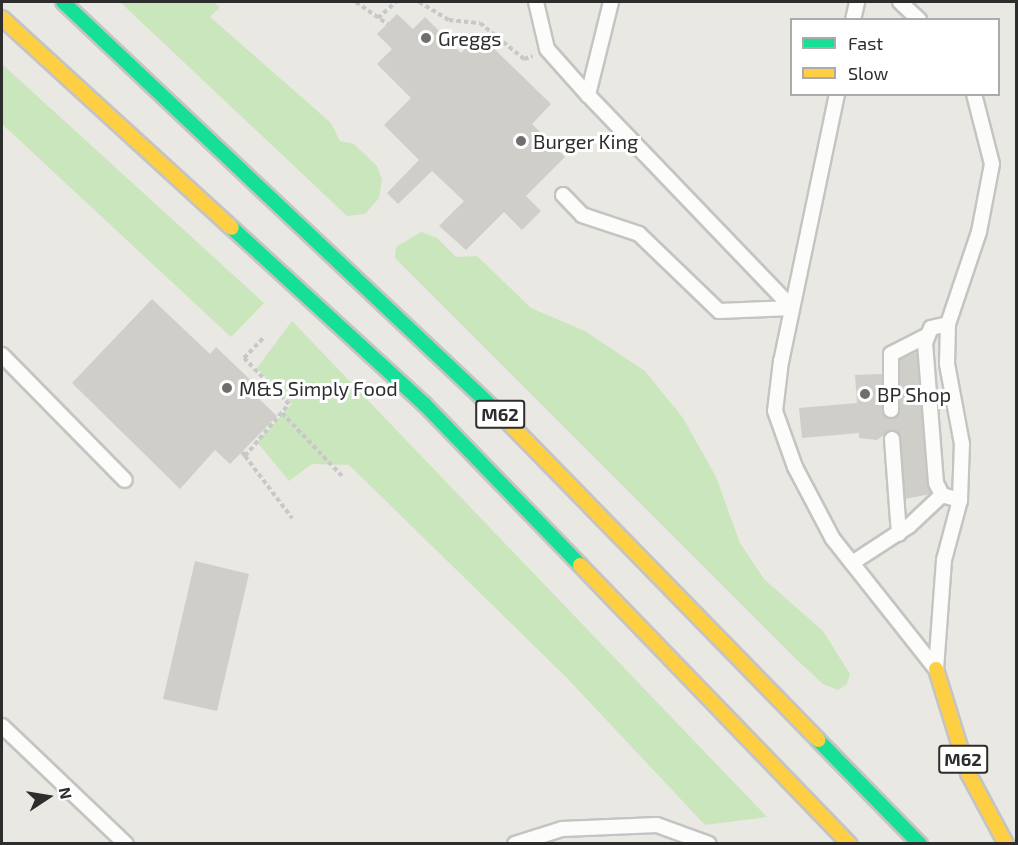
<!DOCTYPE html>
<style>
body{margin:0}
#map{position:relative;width:1018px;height:845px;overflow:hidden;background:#eae8e2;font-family:"Exo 2",sans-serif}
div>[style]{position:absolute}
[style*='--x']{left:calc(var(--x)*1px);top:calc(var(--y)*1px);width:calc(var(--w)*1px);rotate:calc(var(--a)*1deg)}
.green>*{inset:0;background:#cae6bc}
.building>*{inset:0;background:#cfcec9}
.path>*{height:4px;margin-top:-2px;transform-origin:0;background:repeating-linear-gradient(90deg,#c8c8c8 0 4.5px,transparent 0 7.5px)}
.roads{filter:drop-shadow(2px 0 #c4c4c3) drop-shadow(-2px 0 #c4c4c3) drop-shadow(0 2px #c4c4c3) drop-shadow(0 -2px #c4c4c3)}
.lane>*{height:14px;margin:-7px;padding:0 7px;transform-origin:7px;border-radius:7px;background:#fcfcfb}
.fast>*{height:14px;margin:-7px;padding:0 7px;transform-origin:7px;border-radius:7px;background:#16e098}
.slow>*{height:14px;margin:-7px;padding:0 7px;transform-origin:7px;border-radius:7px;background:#ffcf43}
.dots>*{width:16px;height:16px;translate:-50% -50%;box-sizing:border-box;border:3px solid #fff;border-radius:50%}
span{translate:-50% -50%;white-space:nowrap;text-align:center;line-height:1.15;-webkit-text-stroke:6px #fff;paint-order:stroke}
.shield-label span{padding:2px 4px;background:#fff;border:2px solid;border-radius:4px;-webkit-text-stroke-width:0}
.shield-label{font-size:18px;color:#2d2d2d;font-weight:700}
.poi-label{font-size:20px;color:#2d2d2d}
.left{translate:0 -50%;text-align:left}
.frame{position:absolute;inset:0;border:3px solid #2d2d2d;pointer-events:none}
.legend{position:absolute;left:790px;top:18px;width:210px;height:78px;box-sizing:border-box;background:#fff;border:2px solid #ababab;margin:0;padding:8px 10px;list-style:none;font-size:18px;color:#2d2d2d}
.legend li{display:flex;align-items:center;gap:12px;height:30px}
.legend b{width:30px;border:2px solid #ababab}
.north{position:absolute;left:18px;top:767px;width:60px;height:60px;-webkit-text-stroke:4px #fff;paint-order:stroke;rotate:78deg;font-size:16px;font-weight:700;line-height:24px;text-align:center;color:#2d2d2d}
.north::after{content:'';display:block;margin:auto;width:21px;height:27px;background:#2d2d2d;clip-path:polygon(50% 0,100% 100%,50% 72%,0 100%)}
</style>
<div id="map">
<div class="green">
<i style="clip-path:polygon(120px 2px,214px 2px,220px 7px,210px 17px,331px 123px,340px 141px,354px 144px,377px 166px,382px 180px,379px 198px,365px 214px,347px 216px)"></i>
<i style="clip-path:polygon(2px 64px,264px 303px,231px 337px,2px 124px)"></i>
<i style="clip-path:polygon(421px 232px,437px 238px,456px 257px,477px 256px,531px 308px,585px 331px,645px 371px,683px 418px,716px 477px,740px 543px,764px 579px,823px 631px,850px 674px,847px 684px,838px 690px,823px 684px,796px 659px,395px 258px,396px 247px)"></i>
<i style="clip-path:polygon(292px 321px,767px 817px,705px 825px,566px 677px,349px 465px,312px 464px,289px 481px,257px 442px,292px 404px,257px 368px)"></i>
</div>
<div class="building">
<i style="clip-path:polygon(397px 14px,413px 29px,425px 17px,461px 53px,479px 34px,551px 104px,532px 124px,565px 157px,526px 196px,541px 211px,522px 230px,504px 212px,466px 250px,439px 226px,464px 201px,432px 171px,398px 204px,387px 193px,419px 160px,384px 125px,411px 98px,377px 64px,392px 49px,377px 34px)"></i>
<i style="clip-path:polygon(152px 299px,210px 354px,216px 347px,259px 388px,253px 393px,277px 416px,230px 464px,215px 450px,180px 489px,72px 383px)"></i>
<i style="clip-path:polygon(917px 352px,930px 494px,905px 499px,899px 434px,891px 430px,877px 440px,859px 438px,859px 433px,802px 438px,799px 408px,857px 403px,855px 375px,882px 374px,883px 414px,895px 418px,900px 410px,900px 359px)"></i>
<i style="clip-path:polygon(195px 561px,249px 574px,217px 711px,163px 699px)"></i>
</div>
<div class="path">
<i style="--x:356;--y:2;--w:39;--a:35"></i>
<i style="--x:419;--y:2;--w:35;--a:31"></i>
<i style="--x:449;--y:20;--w:31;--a:6"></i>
<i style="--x:480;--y:23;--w:57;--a:39.3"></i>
<i style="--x:524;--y:59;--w:9;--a:-18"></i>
<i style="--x:378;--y:18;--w:24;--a:-42"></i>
<i style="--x:282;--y:413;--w:87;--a:46.4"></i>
<i style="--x:242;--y:452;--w:5;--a:53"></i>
<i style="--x:245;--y:456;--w:68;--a:-49.8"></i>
<i style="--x:289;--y:404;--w:64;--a:-134.4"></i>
<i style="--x:244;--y:358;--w:29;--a:-46"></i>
<i style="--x:245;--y:456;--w:78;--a:52.8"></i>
</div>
<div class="roads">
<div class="lane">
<i style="--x:536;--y:2;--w:48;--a:76.8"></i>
<i style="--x:547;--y:49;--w:62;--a:48.3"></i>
<i style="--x:611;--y:2;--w:96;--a:103.9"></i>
<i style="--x:588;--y:95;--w:295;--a:46.2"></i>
<i style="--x:900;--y:2;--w:26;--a:43"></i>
<i style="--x:853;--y:20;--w:18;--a:-77"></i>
<i style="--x:837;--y:94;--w:273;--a:101.8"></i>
<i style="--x:781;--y:361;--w:50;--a:96.8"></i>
<i style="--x:775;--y:411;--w:59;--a:70.3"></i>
<i style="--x:795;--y:467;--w:81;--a:62.2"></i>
<i style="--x:833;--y:539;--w:166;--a:51.6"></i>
<i style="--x:563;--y:195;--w:28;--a:46"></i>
<i style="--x:582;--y:215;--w:60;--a:18.4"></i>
<i style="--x:639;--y:234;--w:111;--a:43.9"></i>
<i style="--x:719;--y:311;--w:73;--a:-2.4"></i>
<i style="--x:948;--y:324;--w:17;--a:167"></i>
<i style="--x:931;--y:328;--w:16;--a:112"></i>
<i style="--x:925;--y:343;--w:140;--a:85.5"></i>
<i style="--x:936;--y:483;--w:13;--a:63"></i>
<i style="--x:942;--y:495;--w:19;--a:16"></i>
<i style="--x:2;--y:355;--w:175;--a:45.5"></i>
<i style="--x:891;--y:410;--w:56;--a:-90"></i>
<i style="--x:891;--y:354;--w:39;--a:-27"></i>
<i style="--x:892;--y:439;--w:95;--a:85.8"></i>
<i style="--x:852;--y:563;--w:68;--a:-33"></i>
<i style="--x:909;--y:526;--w:45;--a:-43.2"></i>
<i style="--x:936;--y:669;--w:109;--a:-85.8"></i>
<i style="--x:944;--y:560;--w:62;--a:-75.1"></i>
<i style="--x:960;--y:500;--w:56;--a:-88"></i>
<i style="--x:962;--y:444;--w:81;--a:-100.6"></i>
<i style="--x:947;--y:364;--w:40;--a:-88.6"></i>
<i style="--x:948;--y:324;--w:97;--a:-71.4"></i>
<i style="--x:979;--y:232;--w:69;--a:-79.2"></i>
<i style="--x:992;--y:164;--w:72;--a:-104.4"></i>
<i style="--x:2;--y:726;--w:171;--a:43.6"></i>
<i style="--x:515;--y:844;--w:49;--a:-17.7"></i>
<i style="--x:562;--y:829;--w:95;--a:-2.4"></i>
<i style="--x:657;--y:825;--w:55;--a:20.1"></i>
</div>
<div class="fast">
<i style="--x:63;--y:2;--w:613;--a:43.35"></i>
<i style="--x:232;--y:228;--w:262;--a:42.5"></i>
<i style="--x:425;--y:405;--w:223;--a:45.9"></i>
<i style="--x:818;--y:740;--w:146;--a:45.6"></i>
</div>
<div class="slow">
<i style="--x:2;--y:18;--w:311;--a:42.4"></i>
<i style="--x:509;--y:423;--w:443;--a:45.7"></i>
<i style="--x:580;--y:565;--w:388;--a:46"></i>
<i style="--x:936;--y:669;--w:109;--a:72.9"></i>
<i style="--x:968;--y:773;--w:81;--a:61.8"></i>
</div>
</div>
<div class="dots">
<i style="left:426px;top:38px;background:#6f6e6c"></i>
<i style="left:521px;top:141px;background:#6f6e6c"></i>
<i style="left:227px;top:388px;background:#6f6e6c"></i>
<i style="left:865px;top:394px;background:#6f6e6c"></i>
</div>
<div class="shield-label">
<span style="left:500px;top:414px">M62</span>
<span style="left:963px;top:759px">M62</span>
</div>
<div class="poi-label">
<span class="left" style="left:438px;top:38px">Greggs</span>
<span class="left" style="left:533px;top:141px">Burger King</span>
<span class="left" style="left:239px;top:388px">M&amp;S Simply Food</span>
<span class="left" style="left:877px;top:394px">BP Shop</span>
</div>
<div class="frame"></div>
<ul class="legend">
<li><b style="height:8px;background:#16e098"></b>Fast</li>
<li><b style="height:8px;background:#ffcf43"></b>Slow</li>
</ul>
<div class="north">N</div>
</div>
